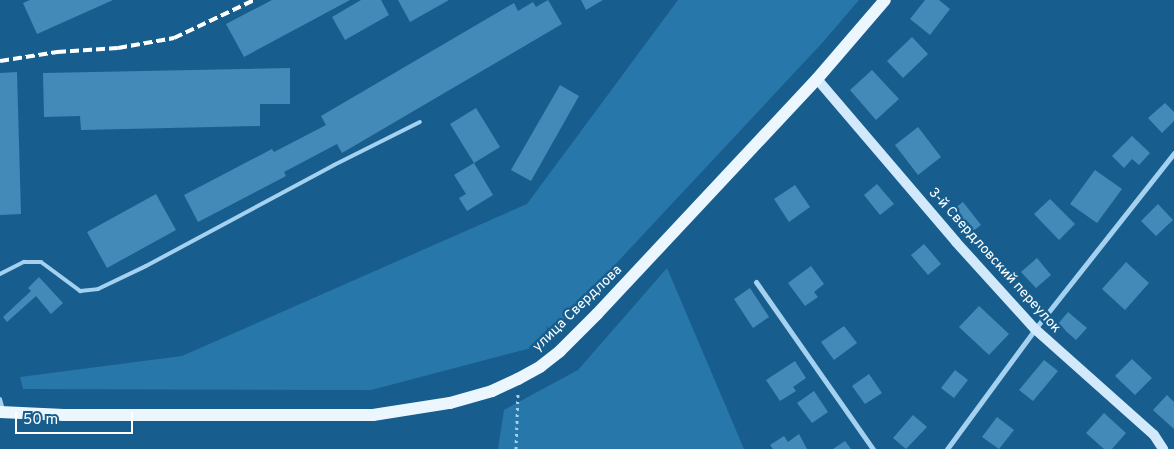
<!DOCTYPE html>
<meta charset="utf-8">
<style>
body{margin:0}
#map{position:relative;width:1174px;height:449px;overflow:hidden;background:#175e8e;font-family:Overpass,sans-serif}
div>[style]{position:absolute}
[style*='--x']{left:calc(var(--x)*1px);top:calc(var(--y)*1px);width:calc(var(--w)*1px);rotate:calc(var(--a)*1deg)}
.green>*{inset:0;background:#2777ab}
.building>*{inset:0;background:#448ab8}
.path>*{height:3px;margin-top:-1.5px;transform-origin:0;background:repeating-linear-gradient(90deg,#a3d1ef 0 2.5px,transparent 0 6.5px)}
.service>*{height:4px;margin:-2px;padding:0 2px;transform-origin:2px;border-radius:2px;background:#a3d1ef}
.minor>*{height:5px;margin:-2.5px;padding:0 2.5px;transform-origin:2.5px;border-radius:2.5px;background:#a3d1ef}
.secondary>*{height:10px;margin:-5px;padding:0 5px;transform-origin:5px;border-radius:5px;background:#d1e9fb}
.primary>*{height:12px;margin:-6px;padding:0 6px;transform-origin:6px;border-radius:6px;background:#ecf6ff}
.rail>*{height:4px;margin-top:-2px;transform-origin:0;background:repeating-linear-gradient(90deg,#fff 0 9px,transparent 0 13px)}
span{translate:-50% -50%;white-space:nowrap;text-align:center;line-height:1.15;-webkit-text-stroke:5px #175e8e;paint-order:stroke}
.street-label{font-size:14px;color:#fff}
.scale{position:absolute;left:15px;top:412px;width:118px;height:22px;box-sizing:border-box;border:2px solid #fff;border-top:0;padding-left:6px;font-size:15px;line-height:18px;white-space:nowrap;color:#fff;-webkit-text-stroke:4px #175e8e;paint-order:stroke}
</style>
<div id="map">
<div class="green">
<i style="clip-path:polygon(678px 0,859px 0,823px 42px,539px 346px,371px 390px,23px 389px,20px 377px,182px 356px,527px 204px)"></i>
<i style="clip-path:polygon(667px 268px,744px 449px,498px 449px,504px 410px,578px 370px)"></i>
</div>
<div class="building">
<i style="clip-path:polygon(30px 0,113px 0,37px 34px,23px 3px)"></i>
<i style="clip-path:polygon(272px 0,350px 0,244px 57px,226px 24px)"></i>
<i style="clip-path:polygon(361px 0,381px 0,389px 15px,345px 40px,332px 17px)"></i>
<i style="clip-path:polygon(398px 0,449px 0,410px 22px)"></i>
<i style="clip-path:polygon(548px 0,562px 24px,342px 153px,337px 144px,284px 172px,286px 176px,198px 222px,184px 195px,272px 149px,274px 152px,326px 125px,321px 116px,514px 3px,518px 11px,533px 2px,536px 7px)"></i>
<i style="clip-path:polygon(581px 0,603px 0,586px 10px)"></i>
<i style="clip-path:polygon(925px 0,939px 0,950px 9px,930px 35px,910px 19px)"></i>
<i style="clip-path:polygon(912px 37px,928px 54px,903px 78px,887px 61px)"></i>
<i style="clip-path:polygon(290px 68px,290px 104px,260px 104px,260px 126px,81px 130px,80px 116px,44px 117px,43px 73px)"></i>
<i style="clip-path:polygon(872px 70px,899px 99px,876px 120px,850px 90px)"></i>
<i style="clip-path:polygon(17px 72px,21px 214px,0 215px,0 73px)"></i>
<i style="clip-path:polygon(560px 85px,579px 96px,531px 181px,511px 170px)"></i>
<i style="clip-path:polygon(1165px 103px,1174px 112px,1174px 121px,1162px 133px,1148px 118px)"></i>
<i style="clip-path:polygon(476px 108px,500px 147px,474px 163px,450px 124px)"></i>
<i style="clip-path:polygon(918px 127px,941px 157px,918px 175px,895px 145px)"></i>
<i style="clip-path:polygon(1132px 136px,1150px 153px,1139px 165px,1132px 159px,1124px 168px,1112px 156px)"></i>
<i style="clip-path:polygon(474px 163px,493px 195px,467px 211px,459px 198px,466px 194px,454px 175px)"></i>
<i style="clip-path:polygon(1095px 170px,1122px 189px,1097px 223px,1070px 204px)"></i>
<i style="clip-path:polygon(877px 184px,894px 204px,880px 215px,864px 195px)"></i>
<i style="clip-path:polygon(795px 185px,810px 207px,789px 222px,774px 199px)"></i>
<i style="clip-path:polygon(156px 194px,176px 230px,107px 268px,87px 232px)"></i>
<i style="clip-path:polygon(1050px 199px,1075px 224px,1059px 240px,1034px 214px)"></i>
<i style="clip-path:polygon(963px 202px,981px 225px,968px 235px,950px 212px)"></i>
<i style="clip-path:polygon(1158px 204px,1173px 220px,1156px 236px,1141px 221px)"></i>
<i style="clip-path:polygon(924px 244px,941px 264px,928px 275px,911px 255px)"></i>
<i style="clip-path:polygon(1037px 258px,1051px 275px,1036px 288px,1021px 272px)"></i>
<i style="clip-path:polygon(1126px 262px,1149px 283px,1125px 310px,1102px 289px)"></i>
<i style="clip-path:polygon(811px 266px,824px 284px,814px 292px,818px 297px,805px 306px,788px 283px)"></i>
<i style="clip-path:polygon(39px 277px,63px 303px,51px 314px,36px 296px,7px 322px,3px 317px,31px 291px,28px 288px)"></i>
<i style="clip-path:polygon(750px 288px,769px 317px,753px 328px,734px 299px)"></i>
<i style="clip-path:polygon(979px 306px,1009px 334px,989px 355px,959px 327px)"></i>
<i style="clip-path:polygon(1068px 312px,1087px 328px,1076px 340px,1058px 324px)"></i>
<i style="clip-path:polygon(844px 326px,857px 343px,834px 360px,821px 342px)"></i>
<i style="clip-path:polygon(1132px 359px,1152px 378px,1135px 395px,1115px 376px)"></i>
<i style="clip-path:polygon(1044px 360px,1058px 371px,1033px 401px,1019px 390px)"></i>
<i style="clip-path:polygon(795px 361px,806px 378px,793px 387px,796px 391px,780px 401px,766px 380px)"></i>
<i style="clip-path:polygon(955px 370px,968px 380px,954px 398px,941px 388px)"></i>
<i style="clip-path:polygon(869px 374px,882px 393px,865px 404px,852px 386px)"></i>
<i style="clip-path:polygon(814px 391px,828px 412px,812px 423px,797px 403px)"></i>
<i style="clip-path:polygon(1167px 395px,1174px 402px,1174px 429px,1153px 410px)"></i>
<i style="clip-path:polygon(1104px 413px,1126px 433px,1112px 449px,1104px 449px,1086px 433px)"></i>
<i style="clip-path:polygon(913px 415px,927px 427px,906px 449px,893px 438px)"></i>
<i style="clip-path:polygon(997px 417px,1014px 430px,999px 449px,982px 437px)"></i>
<i style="clip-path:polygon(799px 434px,807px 449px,773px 449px,770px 445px,784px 436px,788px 442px)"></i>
<i style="clip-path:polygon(845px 441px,851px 449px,833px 449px)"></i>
</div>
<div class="path">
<i style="--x:516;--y:449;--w:57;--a:-88"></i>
</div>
<div class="service">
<i style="--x:0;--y:274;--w:27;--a:-27"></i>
<i style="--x:24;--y:262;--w:17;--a:0"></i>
<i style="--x:41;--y:262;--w:49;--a:36.6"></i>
<i style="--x:80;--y:291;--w:18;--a:-6"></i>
<i style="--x:98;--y:289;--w:53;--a:-25.6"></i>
<i style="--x:146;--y:266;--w:213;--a:-28.2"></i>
<i style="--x:334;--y:165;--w:96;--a:-26.6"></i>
<i style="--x:0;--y:399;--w:11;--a:75"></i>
</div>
<div class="minor">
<i style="--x:756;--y:282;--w:204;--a:55"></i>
<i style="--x:947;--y:449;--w:149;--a:-53.7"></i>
<i style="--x:1035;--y:329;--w:224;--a:-51.7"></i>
</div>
<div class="secondary">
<i style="--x:817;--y:79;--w:214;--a:49.5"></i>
<i style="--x:956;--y:242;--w:118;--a:47.8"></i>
<i style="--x:1035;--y:329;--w:159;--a:41.7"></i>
<i style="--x:1154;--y:435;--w:17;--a:57"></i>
</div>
<div class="primary">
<i style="--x:0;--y:412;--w:64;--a:2.7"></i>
<i style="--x:64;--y:415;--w:309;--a:0"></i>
<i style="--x:373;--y:415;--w:78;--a:-8.9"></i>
<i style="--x:450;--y:403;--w:44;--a:-15.9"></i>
<i style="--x:492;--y:391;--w:29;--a:-25"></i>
<i style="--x:518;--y:379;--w:26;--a:-29"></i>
<i style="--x:541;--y:366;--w:24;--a:-38"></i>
<i style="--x:560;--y:351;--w:52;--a:-45"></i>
<i style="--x:597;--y:314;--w:322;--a:-46.9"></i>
<i style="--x:817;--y:79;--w:104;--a:-49.3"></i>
</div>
<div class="rail">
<i style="--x:0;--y:61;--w:58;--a:-9"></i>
<i style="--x:57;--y:52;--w:61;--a:-3.8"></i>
<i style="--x:118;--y:48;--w:57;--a:-10.1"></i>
<i style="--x:174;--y:38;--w:89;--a:-25.4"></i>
</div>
<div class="street-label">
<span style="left:994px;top:261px;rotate:48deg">3-й Свердловский переулок</span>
<span style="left:578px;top:309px;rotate:-44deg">улица Свердлова</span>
</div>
<div class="scale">50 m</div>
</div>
